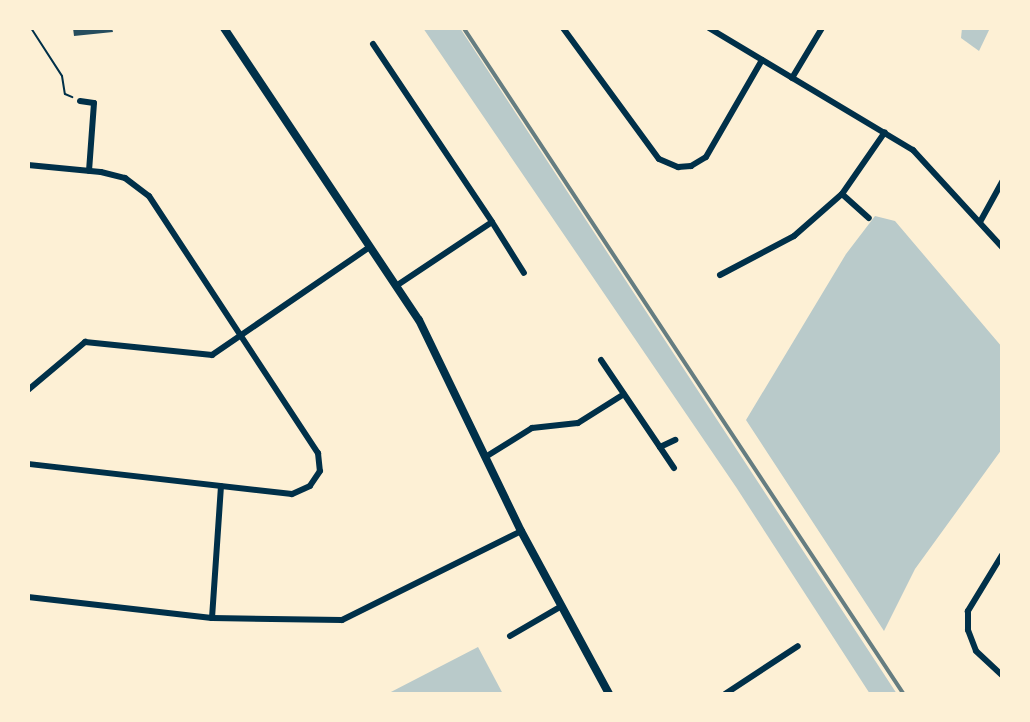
<!DOCTYPE html>
<style>
body{margin:0}
#map{position:relative;width:1030px;height:722px;overflow:hidden;background:#fdf0d5;font-family:"Varela Round",sans-serif}
div>[style]{position:absolute}
[style*='--x']{left:calc(var(--x)*1px);top:calc(var(--y)*1px);width:calc(var(--w)*1px);rotate:calc(var(--a)*1deg)}
.green>*{inset:0;background:#b9caca}
.building>*{inset:0;background:#264d5e}
.path>*{height:2px;margin:-1px;padding:0 1px;transform-origin:1px;border-radius:1px;background:#003049}
.minor>*{height:6px;margin:-3px;padding:0 3px;transform-origin:3px;border-radius:3px;background:#003049}
.tertiary>*{height:8px;margin:-4px;padding:0 4px;transform-origin:4px;border-radius:4px;background:#003049}
.rail>*{height:3.5px;margin:-1.75px;padding:0 1.75px;transform-origin:1.75px;border-radius:1.75px;background:#657d81}
span{translate:-50% -50%;white-space:nowrap;text-align:center;line-height:1.15;-webkit-text-stroke:6px #fdf0d5;paint-order:stroke}
.frame{position:absolute;inset:0;border:30px solid #fdf0d5;pointer-events:none}
</style>
<div id="map">
<div class="green">
<i style="clip-path:polygon(423px 28px,460px 28px,897px 694px,870px 694px,736px 487px)"></i>
<i style="clip-path:polygon(962px 28px,990px 28px,979px 51px,961px 38px)"></i>
<i style="clip-path:polygon(875px 216px,895px 221px,1002px 347px,1002px 449px,915px 569px,884px 631px,746px 420px,846px 254px)"></i>
<i style="clip-path:polygon(478px 647px,503px 694px,387px 694px)"></i>
</div>
<div class="building">
<i style="clip-path:polygon(73px 28px,112px 28px,113px 32px,74px 36px)"></i>
</div>
<div class="path">
<i style="--x:31;--y:28;--w:57;--a:57.1"></i>
<i style="--x:62;--y:76;--w:18;--a:81"></i>
<i style="--x:65;--y:94;--w:8;--a:23"></i>
</div>
<div class="minor">
<i style="--x:563;--y:28;--w:162;--a:53.8"></i>
<i style="--x:659;--y:159;--w:21;--a:23"></i>
<i style="--x:678;--y:167;--w:13;--a:-4"></i>
<i style="--x:691;--y:166;--w:17;--a:-31"></i>
<i style="--x:706;--y:157;--w:112;--a:-60"></i>
<i style="--x:709;--y:28;--w:238;--a:30.9"></i>
<i style="--x:913;--y:150;--w:132;--a:47.5"></i>
<i style="--x:373;--y:44;--w:214;--a:56.2"></i>
<i style="--x:792;--y:78;--w:58;--a:-59"></i>
<i style="--x:80;--y:101;--w:14;--a:8"></i>
<i style="--x:94;--y:103;--w:68;--a:94.2"></i>
<i style="--x:28;--y:165;--w:73;--a:5.5"></i>
<i style="--x:101;--y:172;--w:25;--a:14"></i>
<i style="--x:125;--y:178;--w:30;--a:37"></i>
<i style="--x:149;--y:196;--w:308;--a:56.7"></i>
<i style="--x:318;--y:453;--w:18;--a:84"></i>
<i style="--x:320;--y:471;--w:18;--a:124"></i>
<i style="--x:310;--y:486;--w:20;--a:156"></i>
<i style="--x:292;--y:494;--w:266;--a:-173.5"></i>
<i style="--x:842;--y:194;--w:36;--a:42"></i>
<i style="--x:980;--y:222;--w:46;--a:-61.2"></i>
<i style="--x:720;--y:275;--w:84;--a:-27.8"></i>
<i style="--x:794;--y:236;--w:64;--a:-41.2"></i>
<i style="--x:842;--y:194;--w:75;--a:-55.3"></i>
<i style="--x:396;--y:286;--w:115;--a:-33.7"></i>
<i style="--x:492;--y:222;--w:60;--a:57.9"></i>
<i style="--x:601;--y:360;--w:105;--a:55.9"></i>
<i style="--x:28;--y:390;--w:75;--a:-40.1"></i>
<i style="--x:85;--y:342;--w:128;--a:5.8"></i>
<i style="--x:212;--y:355;--w:191;--a:-34.4"></i>
<i style="--x:487;--y:456;--w:53;--a:-31.9"></i>
<i style="--x:532;--y:428;--w:46;--a:-6.2"></i>
<i style="--x:578;--y:423;--w:54;--a:-32.2"></i>
<i style="--x:674;--y:468;--w:25;--a:-124"></i>
<i style="--x:660;--y:447;--w:17;--a:-25"></i>
<i style="--x:1002;--y:555;--w:66;--a:121.3"></i>
<i style="--x:968;--y:611;--w:19;--a:90"></i>
<i style="--x:968;--y:630;--w:22;--a:69"></i>
<i style="--x:976;--y:651;--w:35;--a:43"></i>
<i style="--x:28;--y:597;--w:185;--a:6.5"></i>
<i style="--x:212;--y:618;--w:130;--a:0.9"></i>
<i style="--x:342;--y:620;--w:200;--a:-26.4"></i>
<i style="--x:212;--y:618;--w:132;--a:-86.1"></i>
<i style="--x:510;--y:636;--w:58;--a:-30.1"></i>
<i style="--x:725;--y:694;--w:87;--a:-33.3"></i>
</div>
<div class="tertiary">
<i style="--x:224;--y:28;--w:351;--a:56.3"></i>
<i style="--x:419;--y:320;--w:234;--a:64.2"></i>
<i style="--x:521;--y:531;--w:185;--a:61.6"></i>
</div>
<div class="rail">
<i style="--x:464;--y:28;--w:798;--a:56.55"></i>
</div>
<div class="frame"></div>
</div>
